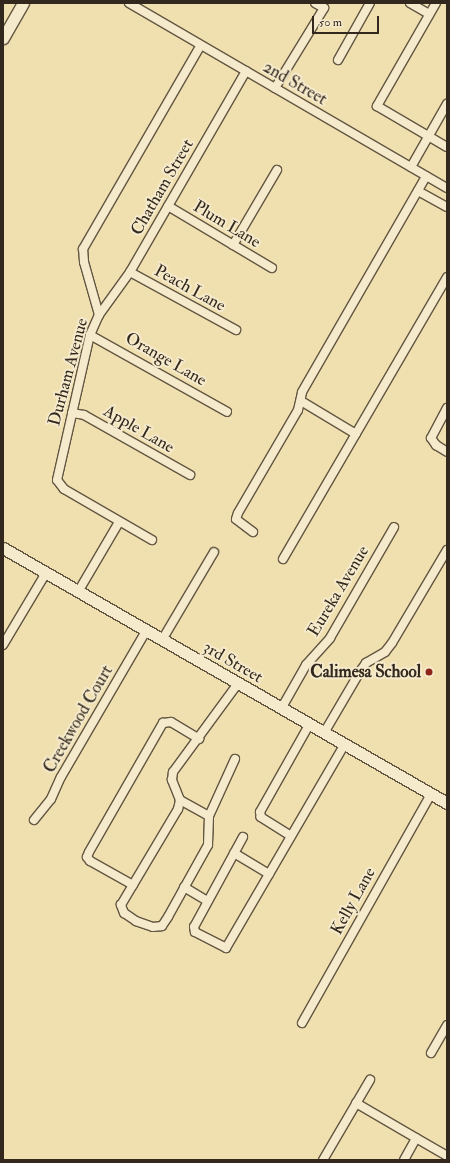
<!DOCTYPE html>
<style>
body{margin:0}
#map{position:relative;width:450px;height:1163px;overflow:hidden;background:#f0dfaf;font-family:"IM FELL Double Pica",serif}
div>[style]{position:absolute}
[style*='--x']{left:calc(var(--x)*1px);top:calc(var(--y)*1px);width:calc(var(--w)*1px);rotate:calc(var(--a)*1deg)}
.roads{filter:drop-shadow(1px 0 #625642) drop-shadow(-1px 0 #625642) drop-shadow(0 1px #625642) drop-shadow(0 -1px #625642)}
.minor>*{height:8px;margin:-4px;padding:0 4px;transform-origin:4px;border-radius:4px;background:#f5eacb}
.tertiary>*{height:11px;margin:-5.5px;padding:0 5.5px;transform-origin:5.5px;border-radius:5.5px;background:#f5eacb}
.dots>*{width:11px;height:11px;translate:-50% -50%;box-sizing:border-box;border:2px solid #f5eacb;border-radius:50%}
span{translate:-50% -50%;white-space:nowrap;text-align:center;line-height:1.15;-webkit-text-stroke:4px #f5eacb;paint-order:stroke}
.street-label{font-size:17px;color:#32281e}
.poi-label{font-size:17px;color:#32281e;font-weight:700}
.right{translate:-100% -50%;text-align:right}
.frame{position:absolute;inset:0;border:4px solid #32281e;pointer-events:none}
.scale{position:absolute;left:312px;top:16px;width:67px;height:18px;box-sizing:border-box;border:2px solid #32281e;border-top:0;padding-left:5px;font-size:12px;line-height:14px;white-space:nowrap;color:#32281e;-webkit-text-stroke:3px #f5eacb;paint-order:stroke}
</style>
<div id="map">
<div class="roads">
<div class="minor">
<i style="--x:129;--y:3;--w:368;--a:30.2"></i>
<i style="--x:410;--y:3;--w:22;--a:30"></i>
<i style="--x:436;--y:3;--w:119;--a:119.8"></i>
<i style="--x:377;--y:106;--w:81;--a:30.4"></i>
<i style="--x:338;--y:60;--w:65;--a:-60.7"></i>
<i style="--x:275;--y:88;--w:94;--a:-58.5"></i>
<i style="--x:324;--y:8;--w:10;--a:-151"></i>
<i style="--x:411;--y:167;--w:73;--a:-60.3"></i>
<i style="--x:418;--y:191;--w:33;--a:29"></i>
<i style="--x:168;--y:206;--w:121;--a:30.8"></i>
<i style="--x:233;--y:245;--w:87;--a:-59.6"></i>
<i style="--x:130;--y:272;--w:121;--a:28.7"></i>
<i style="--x:99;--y:315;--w:53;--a:-54.2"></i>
<i style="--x:130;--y:272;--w:232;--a:-60"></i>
<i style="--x:90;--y:335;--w:157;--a:29.3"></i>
<i style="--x:301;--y:401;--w:64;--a:31"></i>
<i style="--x:447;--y:408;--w:34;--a:118"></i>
<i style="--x:431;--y:438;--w:9;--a:54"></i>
<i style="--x:436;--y:445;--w:13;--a:32"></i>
<i style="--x:72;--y:413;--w:12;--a:9"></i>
<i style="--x:84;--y:415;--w:122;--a:29.5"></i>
<i style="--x:253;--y:532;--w:21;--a:-143"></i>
<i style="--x:236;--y:519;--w:6;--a:-72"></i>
<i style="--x:238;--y:513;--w:119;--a:-59.8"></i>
<i style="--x:298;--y:410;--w:18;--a:-77"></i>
<i style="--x:302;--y:392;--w:249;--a:-60.1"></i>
<i style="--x:152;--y:540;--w:102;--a:-149.9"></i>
<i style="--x:64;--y:489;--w:11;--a:-128"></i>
<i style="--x:57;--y:480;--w:149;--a:-77.2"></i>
<i style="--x:90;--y:335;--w:22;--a:-66"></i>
<i style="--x:99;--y:315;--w:55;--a:-105.8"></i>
<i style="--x:84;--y:262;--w:13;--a:-94"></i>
<i style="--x:83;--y:249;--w:234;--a:-60"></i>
<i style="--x:283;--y:559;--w:326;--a:-59.8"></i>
<i style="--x:78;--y:592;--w:81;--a:-59.6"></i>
<i style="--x:162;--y:640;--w:102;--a:-59.4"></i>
<i style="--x:3;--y:645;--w:84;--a:-59.2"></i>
<i style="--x:281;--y:709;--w:51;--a:-60.4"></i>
<i style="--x:306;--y:665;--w:36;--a:-48"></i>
<i style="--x:330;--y:638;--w:128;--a:-60"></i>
<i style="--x:324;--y:733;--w:73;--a:-59.6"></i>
<i style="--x:361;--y:670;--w:9;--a:-54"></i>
<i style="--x:366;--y:663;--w:22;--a:-30"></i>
<i style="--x:385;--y:652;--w:11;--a:-52"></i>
<i style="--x:392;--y:643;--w:108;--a:-59.4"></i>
<i style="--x:235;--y:759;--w:63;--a:114.5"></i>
<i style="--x:209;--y:816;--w:29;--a:92"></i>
<i style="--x:208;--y:845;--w:82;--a:119.1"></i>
<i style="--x:168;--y:917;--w:11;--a:124"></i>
<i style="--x:162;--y:926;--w:9;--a:174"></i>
<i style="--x:153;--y:927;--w:18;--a:-161"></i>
<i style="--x:136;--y:921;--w:14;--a:-146"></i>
<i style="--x:124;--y:913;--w:9;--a:-111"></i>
<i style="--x:121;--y:905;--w:112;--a:-59.3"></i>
<i style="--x:178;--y:809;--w:9;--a:-77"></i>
<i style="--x:180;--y:800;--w:22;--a:-112"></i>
<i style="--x:172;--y:780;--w:8;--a:-83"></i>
<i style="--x:173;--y:772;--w:108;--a:-53.7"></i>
<i style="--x:180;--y:800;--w:33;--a:29"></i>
<i style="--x:34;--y:820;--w:27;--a:-51"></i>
<i style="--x:51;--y:799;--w:24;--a:-66"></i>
<i style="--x:61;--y:777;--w:169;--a:-59.8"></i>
<i style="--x:291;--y:836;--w:36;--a:-148"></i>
<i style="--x:261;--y:817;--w:5;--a:-101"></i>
<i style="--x:260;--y:812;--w:100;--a:-60.6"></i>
<i style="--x:243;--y:837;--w:102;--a:118.6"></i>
<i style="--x:194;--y:927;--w:5;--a:79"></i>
<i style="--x:195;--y:932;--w:35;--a:27"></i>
<i style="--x:226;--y:948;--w:235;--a:-59.8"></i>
<i style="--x:234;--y:853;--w:41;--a:31"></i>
<i style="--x:133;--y:885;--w:49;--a:-150.8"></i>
<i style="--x:90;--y:861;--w:5;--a:-127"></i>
<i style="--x:87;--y:857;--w:5;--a:-68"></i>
<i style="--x:89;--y:852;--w:149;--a:-60.2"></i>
<i style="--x:163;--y:723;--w:8;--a:-7"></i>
<i style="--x:171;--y:722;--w:33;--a:31"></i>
<i style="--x:184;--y:887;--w:27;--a:31"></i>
<i style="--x:302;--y:1023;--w:263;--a:-60.6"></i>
<i style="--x:431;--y:1053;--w:32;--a:-60"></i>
<i style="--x:356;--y:1103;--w:69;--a:30.3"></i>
<i style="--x:323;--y:1160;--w:93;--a:-59.6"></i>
<i style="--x:404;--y:1160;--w:25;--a:-61"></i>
<i style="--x:416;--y:1138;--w:36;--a:30"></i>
</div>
<div class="tertiary">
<i style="--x:3;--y:38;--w:40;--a:-60.3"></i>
<i style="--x:3;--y:548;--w:512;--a:29.87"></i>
</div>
</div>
<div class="dots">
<i style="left:429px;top:672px;background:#8f2418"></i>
</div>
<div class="street-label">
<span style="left:295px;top:83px;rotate:30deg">2nd Street</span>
<span style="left:162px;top:187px;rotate:-60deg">Chatham Street</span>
<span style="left:227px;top:224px;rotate:31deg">Plum Lane</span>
<span style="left:190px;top:288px;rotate:29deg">Peach Lane</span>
<span style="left:166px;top:359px;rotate:30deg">Orange Lane</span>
<span style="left:68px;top:372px;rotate:-75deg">Durham Avenue</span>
<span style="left:139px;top:429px;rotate:30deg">Apple Lane</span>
<span style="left:338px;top:591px;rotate:-59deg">Eureka Avenue</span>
<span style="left:233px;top:662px;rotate:30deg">3rd Street</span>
<span style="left:78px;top:719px;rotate:-60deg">Creekwood Court</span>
<span style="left:353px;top:901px;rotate:-61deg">Kelly Lane</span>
</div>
<div class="poi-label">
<span class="right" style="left:421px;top:672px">Calimesa School</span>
</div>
<div class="frame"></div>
<div class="scale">50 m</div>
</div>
